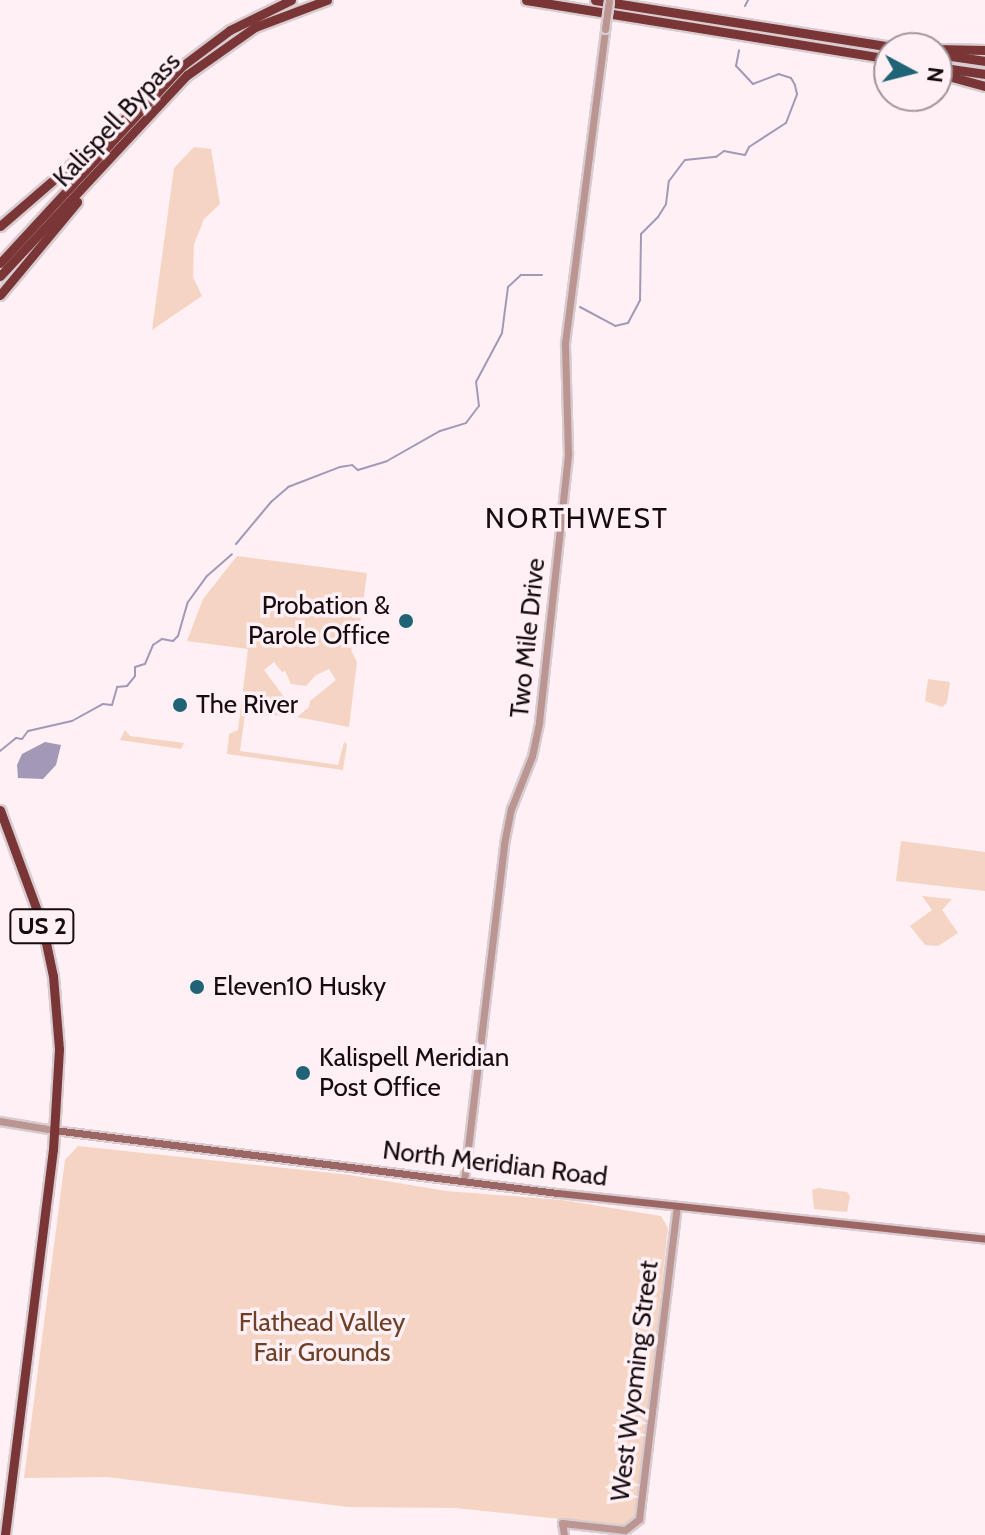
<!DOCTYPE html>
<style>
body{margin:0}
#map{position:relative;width:985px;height:1535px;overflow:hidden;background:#fef0f4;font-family:Cabin,sans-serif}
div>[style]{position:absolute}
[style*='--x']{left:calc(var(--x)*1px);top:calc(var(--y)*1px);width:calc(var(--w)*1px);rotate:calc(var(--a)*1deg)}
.green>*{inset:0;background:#f5d4c3}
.water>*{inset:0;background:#a399b6}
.stream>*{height:2px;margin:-1px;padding:0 1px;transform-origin:1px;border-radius:1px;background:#a399b6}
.roads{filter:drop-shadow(2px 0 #d9ccd0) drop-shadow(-2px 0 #d9ccd0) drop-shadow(0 2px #d9ccd0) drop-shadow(0 -2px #d9ccd0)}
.tertiary>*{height:7px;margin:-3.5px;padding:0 3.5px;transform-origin:3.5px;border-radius:3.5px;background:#bb9592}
.secondary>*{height:7px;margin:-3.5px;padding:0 3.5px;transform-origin:3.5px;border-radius:3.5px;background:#9c6664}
.trunk>*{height:9px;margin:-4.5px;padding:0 4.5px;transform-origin:4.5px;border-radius:4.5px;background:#7a3636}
.bridges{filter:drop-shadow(2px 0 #d9ccd0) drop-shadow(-2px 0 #d9ccd0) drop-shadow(0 2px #d9ccd0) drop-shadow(0 -2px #d9ccd0)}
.tertiary-bridge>*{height:7px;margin:-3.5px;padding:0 3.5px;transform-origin:3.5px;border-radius:3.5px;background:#bb9592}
.dots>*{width:22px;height:22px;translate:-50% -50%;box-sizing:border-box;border:4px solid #fef0f4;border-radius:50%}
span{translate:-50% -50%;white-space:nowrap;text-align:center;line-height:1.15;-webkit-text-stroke:7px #fef0f4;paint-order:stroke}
.shield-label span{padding:2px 6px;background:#fef0f4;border:2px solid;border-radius:6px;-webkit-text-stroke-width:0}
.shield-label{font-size:24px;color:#160c10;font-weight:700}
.street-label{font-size:26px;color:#160c10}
.poi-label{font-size:26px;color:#160c10}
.right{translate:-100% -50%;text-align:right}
.left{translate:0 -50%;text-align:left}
.park-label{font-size:26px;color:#6e4127}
.neighbourhood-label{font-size:28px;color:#160c10;letter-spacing:2px}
.north{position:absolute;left:873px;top:32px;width:80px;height:80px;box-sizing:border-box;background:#fef0f4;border:2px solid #a19599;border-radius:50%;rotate:97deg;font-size:22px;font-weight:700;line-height:32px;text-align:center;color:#160c10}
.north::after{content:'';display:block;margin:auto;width:28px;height:36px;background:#206376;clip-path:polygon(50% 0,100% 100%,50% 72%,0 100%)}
</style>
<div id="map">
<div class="green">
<i style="clip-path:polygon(194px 147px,211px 149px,220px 204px,204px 219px,194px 244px,193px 277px,202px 296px,152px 330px,174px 168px)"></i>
<i style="clip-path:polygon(237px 556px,367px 573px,359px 633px,351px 650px,357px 662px,349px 727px,297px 717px,309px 707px,310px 701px,336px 680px,329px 669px,316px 675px,306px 686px,291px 684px,285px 671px,282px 672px,274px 662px,264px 670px,284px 697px,291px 716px,245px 714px,240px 751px,338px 765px,344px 742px,347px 744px,343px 770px,227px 754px,229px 734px,238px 730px,248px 649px,187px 641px,203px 599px)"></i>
<i style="clip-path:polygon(928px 679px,950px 682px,947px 703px,942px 707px,925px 701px)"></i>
<i style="clip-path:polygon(125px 730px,130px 736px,184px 743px,181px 749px,120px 740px)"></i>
<i style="clip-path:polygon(901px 841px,985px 852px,985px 891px,896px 881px)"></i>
<i style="clip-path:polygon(922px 896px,952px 899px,942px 910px,958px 933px,938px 946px,925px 945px,910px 926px,932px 910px)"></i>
<i style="clip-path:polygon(78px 1146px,350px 1175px,446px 1191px,562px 1200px,661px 1216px,668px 1228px,636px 1520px,628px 1526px,455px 1508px,348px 1507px,107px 1477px,24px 1478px,65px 1160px)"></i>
<i style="clip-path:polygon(818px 1188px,847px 1192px,850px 1196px,847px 1212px,814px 1209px,812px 1190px)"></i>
</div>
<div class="water">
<i style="clip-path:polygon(45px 742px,61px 745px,56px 765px,43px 779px,18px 778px,17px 765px,22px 754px)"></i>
</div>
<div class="stream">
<i style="--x:745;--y:6;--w:7;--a:-63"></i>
<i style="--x:580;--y:307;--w:40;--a:28"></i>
<i style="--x:615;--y:326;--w:13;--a:-13"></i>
<i style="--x:628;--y:323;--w:26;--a:-62"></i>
<i style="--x:640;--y:300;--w:66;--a:-89.1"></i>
<i style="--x:641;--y:234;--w:24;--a:-45"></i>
<i style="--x:658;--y:217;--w:15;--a:-58"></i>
<i style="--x:666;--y:204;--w:23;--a:-83"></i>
<i style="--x:669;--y:181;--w:26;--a:-53"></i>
<i style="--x:685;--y:160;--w:31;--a:-6"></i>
<i style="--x:716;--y:157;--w:10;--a:-37"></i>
<i style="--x:724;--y:151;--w:21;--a:11"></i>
<i style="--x:745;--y:155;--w:9;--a:-63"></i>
<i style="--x:749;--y:147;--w:44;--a:-33"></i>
<i style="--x:786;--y:123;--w:31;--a:-69"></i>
<i style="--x:797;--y:94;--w:9;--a:-103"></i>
<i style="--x:795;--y:85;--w:8;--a:-120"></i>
<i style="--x:791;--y:78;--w:13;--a:-162"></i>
<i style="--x:779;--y:74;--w:28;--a:159"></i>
<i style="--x:753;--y:84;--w:25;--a:-133"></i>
<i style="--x:736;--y:66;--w:16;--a:-79"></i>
<i style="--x:236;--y:544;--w:55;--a:-50.2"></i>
<i style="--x:271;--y:502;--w:23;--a:-41"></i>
<i style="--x:288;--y:487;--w:56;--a:-21"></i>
<i style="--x:340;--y:467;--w:12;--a:-9"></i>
<i style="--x:352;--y:465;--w:8;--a:40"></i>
<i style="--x:358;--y:470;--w:30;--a:-17"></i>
<i style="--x:387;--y:461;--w:61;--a:-29.5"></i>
<i style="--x:440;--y:431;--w:27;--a:-17"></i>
<i style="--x:466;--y:423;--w:21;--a:-53"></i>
<i style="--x:479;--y:406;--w:24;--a:-97"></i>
<i style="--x:476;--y:382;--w:55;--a:-62"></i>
<i style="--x:502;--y:333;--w:46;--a:-82.6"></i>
<i style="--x:508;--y:287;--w:18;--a:-43"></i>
<i style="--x:521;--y:275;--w:21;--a:0"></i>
<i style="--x:0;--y:751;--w:21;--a:-39"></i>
<i style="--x:16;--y:738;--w:6;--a:9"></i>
<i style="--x:22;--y:739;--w:10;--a:-53"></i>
<i style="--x:28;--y:731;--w:45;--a:-12.8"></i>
<i style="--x:72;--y:721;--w:35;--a:-29"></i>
<i style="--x:103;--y:704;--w:9;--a:6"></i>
<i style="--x:112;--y:705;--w:19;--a:-74"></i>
<i style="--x:117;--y:687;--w:10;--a:-6"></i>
<i style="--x:127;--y:686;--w:13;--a:-51"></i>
<i style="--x:135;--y:676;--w:9;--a:-90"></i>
<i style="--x:135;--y:667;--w:10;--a:-17"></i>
<i style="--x:145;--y:664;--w:21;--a:-67"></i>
<i style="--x:153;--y:645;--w:11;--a:-34"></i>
<i style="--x:162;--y:639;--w:11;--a:10"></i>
<i style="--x:173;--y:641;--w:7;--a:-45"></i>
<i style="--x:178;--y:636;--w:35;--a:-74"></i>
<i style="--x:188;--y:602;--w:32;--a:-54"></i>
<i style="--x:207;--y:576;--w:33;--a:-41"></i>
</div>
<div class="roads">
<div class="tertiary">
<i style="--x:0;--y:1121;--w:55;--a:9.5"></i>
<i style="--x:464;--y:1181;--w:339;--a:-83.2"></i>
<i style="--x:504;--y:844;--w:36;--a:-79"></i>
<i style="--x:511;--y:809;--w:57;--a:-68.4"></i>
<i style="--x:532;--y:756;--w:35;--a:-78"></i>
<i style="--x:539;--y:722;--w:271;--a:-83.8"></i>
<i style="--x:568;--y:453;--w:110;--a:-91.6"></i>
<i style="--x:565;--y:343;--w:317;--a:-82.7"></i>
<i style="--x:564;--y:1535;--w:12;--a:-99"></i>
<i style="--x:562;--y:1523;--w:63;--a:6.3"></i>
<i style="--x:625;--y:1530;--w:18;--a:-38"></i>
<i style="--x:639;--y:1519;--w:315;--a:-83.1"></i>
</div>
<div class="secondary">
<i style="--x:54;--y:1130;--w:508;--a:7.13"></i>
<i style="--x:558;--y:1193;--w:429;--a:6.1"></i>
</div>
<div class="trunk">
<i style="--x:526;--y:0;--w:368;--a:9.2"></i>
<i style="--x:595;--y:0;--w:307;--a:9"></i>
<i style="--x:937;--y:49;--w:48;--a:1.2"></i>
<i style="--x:937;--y:54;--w:49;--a:8.3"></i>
<i style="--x:937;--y:67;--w:49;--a:8.3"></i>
<i style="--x:937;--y:73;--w:50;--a:15.2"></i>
<i style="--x:0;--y:226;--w:165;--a:-40.8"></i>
<i style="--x:0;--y:263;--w:268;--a:-47.3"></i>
<i style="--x:182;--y:66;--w:60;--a:-36.9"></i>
<i style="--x:230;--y:30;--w:68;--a:-26.2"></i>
<i style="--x:0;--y:276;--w:275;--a:-47.1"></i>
<i style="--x:187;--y:75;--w:83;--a:-35.2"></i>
<i style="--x:255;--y:27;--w:77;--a:-20.6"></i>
<i style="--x:0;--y:295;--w:121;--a:-50.4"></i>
<i style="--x:0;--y:810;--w:121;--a:69.8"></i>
<i style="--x:42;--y:924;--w:53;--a:78.1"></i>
<i style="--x:53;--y:976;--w:73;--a:85.3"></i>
<i style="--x:59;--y:1049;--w:100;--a:93.4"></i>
<i style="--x:53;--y:1149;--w:389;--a:97.1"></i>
</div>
</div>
<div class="bridges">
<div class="tertiary-bridge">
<i style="--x:605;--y:29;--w:29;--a:-82"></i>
</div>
</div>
<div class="dots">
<i style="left:406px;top:621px;background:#206376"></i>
<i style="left:180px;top:705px;background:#206376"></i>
<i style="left:197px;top:987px;background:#206376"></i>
<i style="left:303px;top:1073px;background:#206376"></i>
</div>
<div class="shield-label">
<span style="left:42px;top:926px">US 2</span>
</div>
<div class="street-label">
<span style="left:117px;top:120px;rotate:-47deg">Kalispell Bypass</span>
<span style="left:528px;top:638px;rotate:-84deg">Two Mile Drive</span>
<span style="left:495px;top:1164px;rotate:7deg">North Meridian Road</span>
<span style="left:635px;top:1381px;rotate:-83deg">West Wyoming Street</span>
</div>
<div class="poi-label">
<span class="right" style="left:390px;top:621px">Probation &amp;<br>Parole Office</span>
<span class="left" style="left:196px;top:705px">The River</span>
<span class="left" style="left:213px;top:987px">Eleven10 Husky</span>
<span class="left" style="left:319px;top:1073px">Kalispell Meridian<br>Post Office</span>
</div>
<div class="park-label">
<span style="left:322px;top:1338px">Flathead Valley<br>Fair Grounds</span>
</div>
<div class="neighbourhood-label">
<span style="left:577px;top:518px">NORTHWEST</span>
</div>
<div class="north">N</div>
</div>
